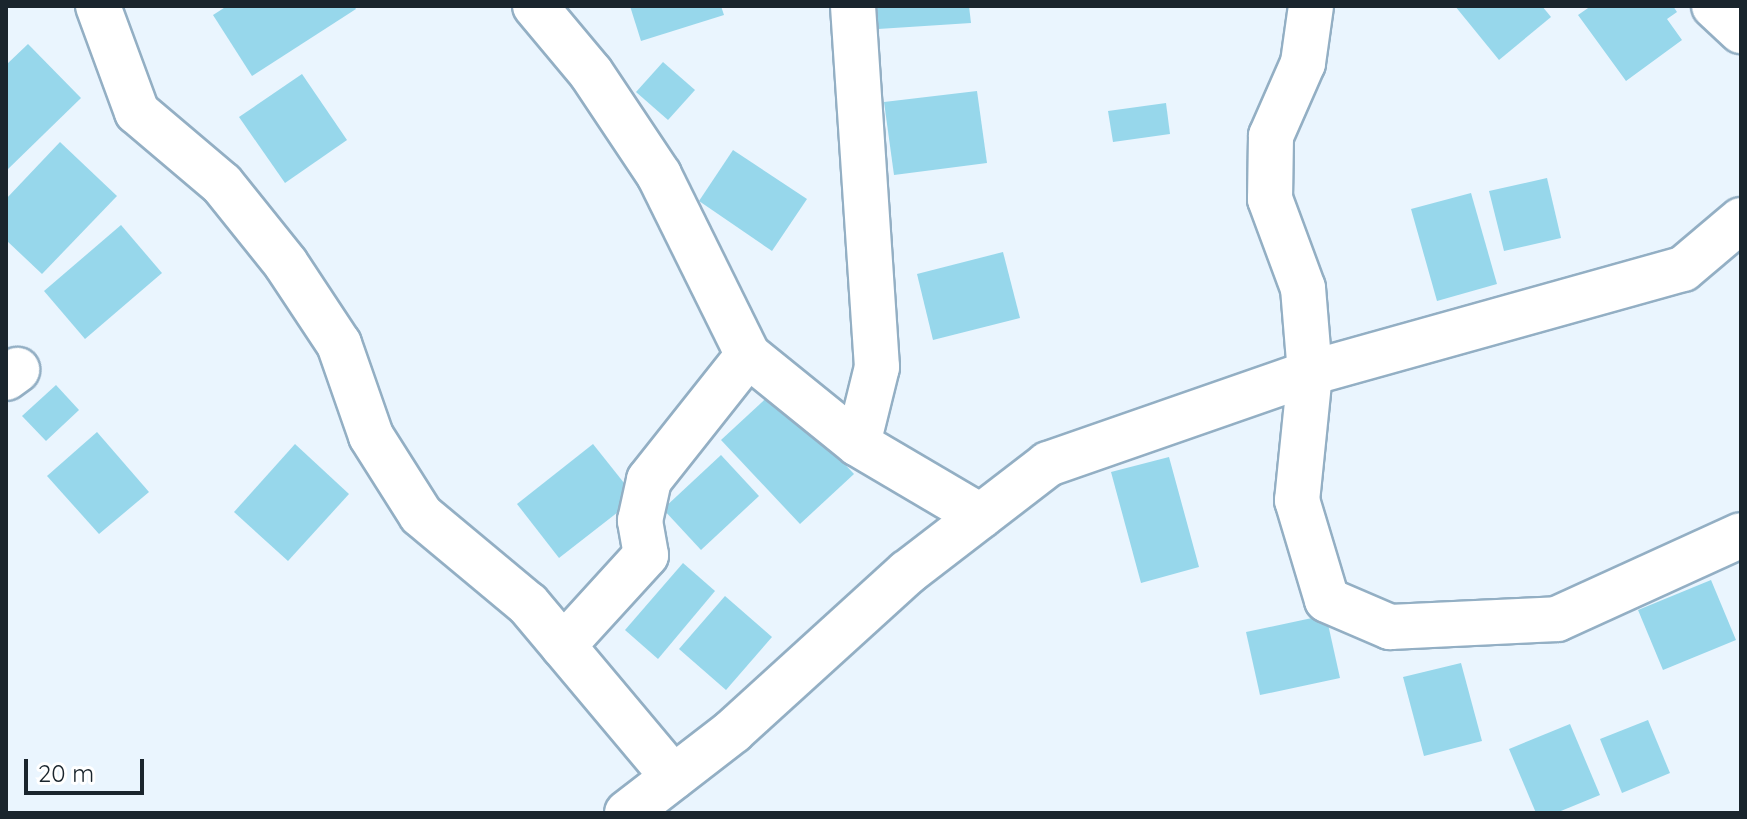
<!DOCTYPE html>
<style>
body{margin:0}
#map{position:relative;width:1747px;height:819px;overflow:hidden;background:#eaf5fe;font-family:Quicksand,sans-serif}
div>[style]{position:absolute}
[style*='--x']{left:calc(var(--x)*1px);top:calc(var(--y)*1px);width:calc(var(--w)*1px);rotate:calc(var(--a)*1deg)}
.building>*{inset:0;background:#97d7eb}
.roads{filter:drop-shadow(2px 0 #93afc4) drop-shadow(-2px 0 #93afc4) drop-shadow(0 2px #93afc4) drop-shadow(0 -2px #93afc4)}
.minor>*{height:44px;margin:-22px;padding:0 22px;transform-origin:22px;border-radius:22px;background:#fff}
span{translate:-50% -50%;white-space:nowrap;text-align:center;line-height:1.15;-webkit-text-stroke:8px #fff;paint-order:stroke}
.frame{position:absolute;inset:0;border:8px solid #1a252d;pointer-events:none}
.scale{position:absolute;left:24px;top:759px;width:120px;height:36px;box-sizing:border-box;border:4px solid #1a252d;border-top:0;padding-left:10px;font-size:24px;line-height:28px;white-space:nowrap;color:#1a252d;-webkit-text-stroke:6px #fff;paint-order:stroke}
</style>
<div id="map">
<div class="building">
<i style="clip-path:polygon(227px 6px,354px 6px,356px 9px,252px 76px,213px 15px)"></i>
<i style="clip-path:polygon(630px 6px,721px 6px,724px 15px,641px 41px)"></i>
<i style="clip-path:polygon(877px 6px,969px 6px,971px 23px,878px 29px)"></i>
<i style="clip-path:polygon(1455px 6px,1542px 6px,1551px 17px,1499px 60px)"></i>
<i style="clip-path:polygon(1591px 6px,1673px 6px,1677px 12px,1667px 19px,1682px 40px,1626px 81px,1578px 15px)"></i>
<i style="clip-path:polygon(28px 44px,81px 98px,6px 171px,6px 65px)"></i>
<i style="clip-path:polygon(663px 62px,695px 90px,668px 120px,636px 92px)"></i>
<i style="clip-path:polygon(302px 74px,347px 140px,285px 183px,239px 117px)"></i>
<i style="clip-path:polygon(977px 91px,987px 163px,894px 175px,884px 102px)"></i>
<i style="clip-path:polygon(1166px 103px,1170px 134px,1113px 142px,1108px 111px)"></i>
<i style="clip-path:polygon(60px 142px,117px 196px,42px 274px,6px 240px,6px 199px)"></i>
<i style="clip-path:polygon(733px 150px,807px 199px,772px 251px,699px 201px)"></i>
<i style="clip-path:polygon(1547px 178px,1561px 238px,1504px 251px,1489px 191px)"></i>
<i style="clip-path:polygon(1471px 193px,1497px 284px,1437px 301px,1411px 209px)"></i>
<i style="clip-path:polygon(121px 225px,162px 273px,85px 339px,44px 291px)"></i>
<i style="clip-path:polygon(1003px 252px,1020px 318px,933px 340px,917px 274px)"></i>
<i style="clip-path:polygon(56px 385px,79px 410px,46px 441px,22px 416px)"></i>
<i style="clip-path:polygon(775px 390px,854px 474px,800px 524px,721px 440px)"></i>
<i style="clip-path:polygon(97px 432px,149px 492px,99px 534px,47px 476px)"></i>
<i style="clip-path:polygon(295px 444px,349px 494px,288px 561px,234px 512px)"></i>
<i style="clip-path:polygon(593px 444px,636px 498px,559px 558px,517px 504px)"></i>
<i style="clip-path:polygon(721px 455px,759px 496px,701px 550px,663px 509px)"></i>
<i style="clip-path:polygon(1169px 457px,1199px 567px,1141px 583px,1111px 472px)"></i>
<i style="clip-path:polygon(683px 563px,715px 591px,658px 659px,625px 630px)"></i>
<i style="clip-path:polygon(1711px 580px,1736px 640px,1663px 670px,1638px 610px)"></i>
<i style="clip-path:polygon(725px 596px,772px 637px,726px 690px,679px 649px)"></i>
<i style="clip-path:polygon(1326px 615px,1340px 678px,1260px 695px,1246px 632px)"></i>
<i style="clip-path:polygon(1461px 663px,1482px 741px,1424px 756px,1403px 677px)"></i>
<i style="clip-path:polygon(1648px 720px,1670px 773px,1622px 793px,1600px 739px)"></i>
<i style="clip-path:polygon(1570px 724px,1600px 795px,1556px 813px,1536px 813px,1509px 749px)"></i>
</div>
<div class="roads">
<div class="minor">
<i style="--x:98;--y:6;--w:113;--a:69.8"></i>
<i style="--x:137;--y:112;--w:111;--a:40.3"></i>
<i style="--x:222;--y:184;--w:102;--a:51.3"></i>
<i style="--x:286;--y:264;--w:96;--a:56.5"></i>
<i style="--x:339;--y:344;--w:97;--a:70.8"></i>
<i style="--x:371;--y:436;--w:93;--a:57.7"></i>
<i style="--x:421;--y:515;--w:139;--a:39.8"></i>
<i style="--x:528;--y:604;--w:226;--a:50"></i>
<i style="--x:535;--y:6;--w:87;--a:50.1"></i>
<i style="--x:591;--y:73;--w:123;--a:56.3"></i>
<i style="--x:659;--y:175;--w:201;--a:63.7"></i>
<i style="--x:748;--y:355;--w:141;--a:39"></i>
<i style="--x:858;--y:444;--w:142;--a:30.5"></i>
<i style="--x:853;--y:6;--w:362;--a:86.2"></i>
<i style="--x:877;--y:367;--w:79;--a:103.9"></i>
<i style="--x:1311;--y:6;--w:58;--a:98"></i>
<i style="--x:1303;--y:63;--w:80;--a:113.7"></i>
<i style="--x:1271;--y:136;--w:63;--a:90.9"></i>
<i style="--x:1270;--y:199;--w:95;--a:69.7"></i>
<i style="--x:1303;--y:288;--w:85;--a:85.3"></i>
<i style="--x:1310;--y:373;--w:128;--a:95.8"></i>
<i style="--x:1297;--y:500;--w:104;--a:73.3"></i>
<i style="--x:1327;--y:600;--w:69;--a:23.2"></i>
<i style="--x:1390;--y:627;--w:167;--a:-2.7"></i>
<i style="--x:1557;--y:619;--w:202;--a:-24.5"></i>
<i style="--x:1714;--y:6;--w:37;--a:43"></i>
<i style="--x:6;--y:378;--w:14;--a:-36"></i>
<i style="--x:563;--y:646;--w:123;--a:-47.6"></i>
<i style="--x:646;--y:555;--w:35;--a:-100"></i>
<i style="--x:640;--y:521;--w:42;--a:-77.6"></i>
<i style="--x:649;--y:480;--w:159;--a:-51.6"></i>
<i style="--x:627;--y:813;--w:134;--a:-37.7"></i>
<i style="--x:733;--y:731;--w:236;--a:-42.3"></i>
<i style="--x:908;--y:572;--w:177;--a:-37.6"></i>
<i style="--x:1048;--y:464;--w:277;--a:-19.2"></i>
<i style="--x:1310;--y:373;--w:387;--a:-15.6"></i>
<i style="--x:1683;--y:269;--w:76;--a:-40.2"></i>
</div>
</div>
<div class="frame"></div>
<div class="scale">20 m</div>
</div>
